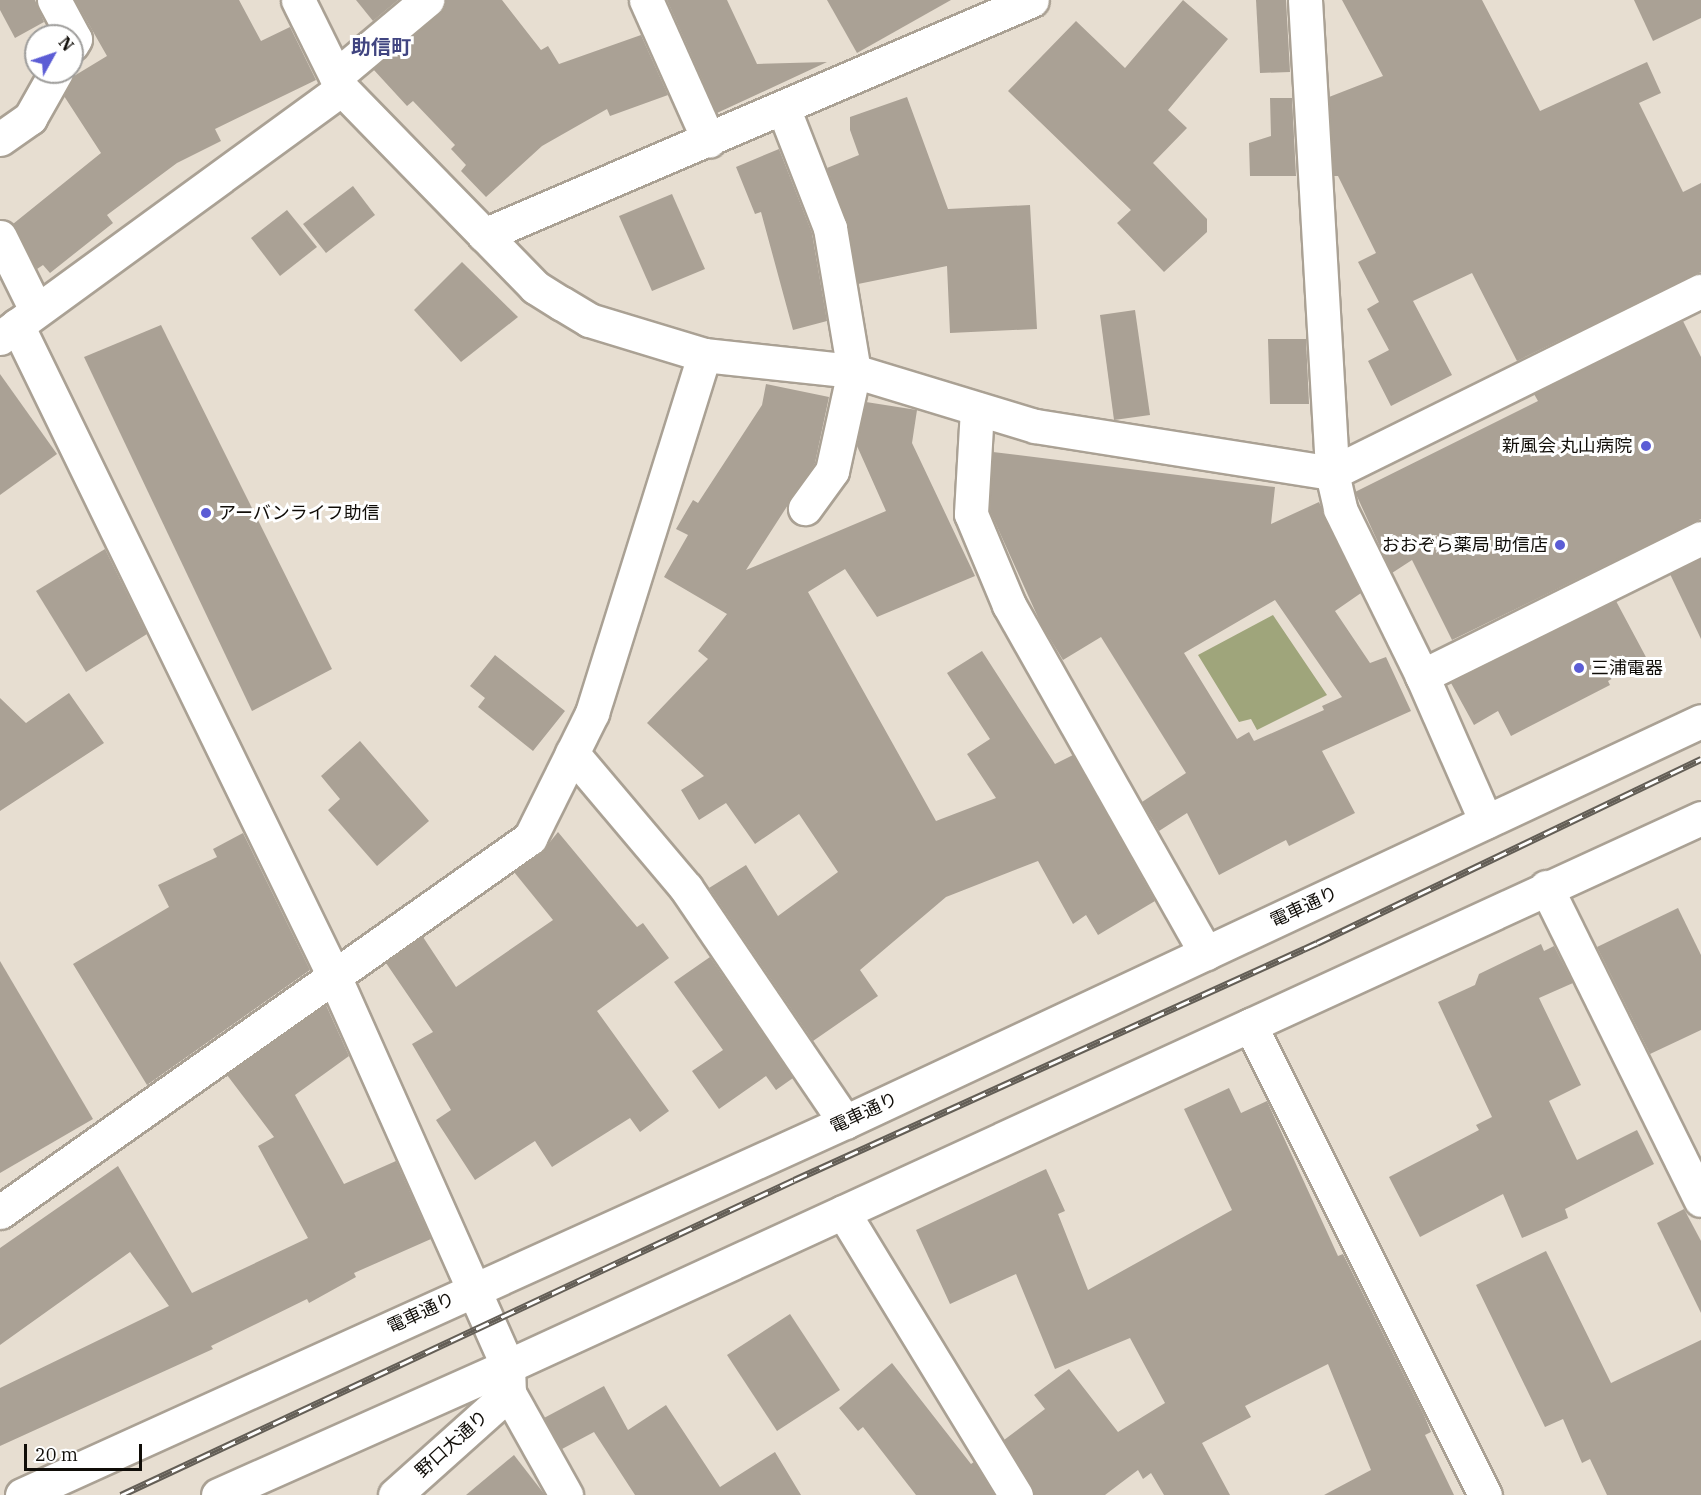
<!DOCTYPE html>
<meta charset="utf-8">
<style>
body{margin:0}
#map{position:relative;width:1701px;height:1495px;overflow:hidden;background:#e7ded1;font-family:"IBM Plex Serif","Noto Sans JP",serif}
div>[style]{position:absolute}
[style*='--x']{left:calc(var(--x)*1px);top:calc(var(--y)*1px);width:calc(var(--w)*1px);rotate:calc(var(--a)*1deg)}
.forest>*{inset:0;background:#9fa57b}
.building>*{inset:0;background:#aaa195}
.roads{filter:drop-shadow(2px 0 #aaa194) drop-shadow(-2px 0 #aaa194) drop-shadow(0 2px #aaa194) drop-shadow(0 -2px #aaa194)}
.minor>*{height:33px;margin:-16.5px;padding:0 16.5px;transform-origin:16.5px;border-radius:16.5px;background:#fff}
.rail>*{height:7px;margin-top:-3.5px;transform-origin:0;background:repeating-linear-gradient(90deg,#fff 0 14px,#635e56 0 28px);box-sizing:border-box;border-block:2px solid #635e56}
.dots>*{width:16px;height:16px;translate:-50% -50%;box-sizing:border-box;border:3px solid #fff;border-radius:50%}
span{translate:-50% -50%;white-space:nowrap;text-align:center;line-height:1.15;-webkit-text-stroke:6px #fff;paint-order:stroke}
.poi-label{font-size:18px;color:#100d08}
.right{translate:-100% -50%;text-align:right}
.left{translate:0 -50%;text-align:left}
.street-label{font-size:18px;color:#100d08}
.neighbourhood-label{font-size:20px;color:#414581;font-weight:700}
.north{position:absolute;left:24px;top:24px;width:60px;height:60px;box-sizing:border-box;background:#fff;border:2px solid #9f9e9c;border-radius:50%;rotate:50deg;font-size:16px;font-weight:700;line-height:24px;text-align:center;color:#100d08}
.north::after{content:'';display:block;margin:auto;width:21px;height:27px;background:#5c5dd5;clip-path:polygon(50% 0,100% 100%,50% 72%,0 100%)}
.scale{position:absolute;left:24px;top:1444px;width:118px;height:27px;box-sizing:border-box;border:3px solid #100d08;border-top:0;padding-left:8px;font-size:18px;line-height:21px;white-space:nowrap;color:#100d08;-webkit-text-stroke:4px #fff;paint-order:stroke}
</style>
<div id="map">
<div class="forest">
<i style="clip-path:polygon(1273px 615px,1327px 695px,1257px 730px,1251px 719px,1239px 722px,1198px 655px)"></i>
</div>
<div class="building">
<i style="clip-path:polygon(0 0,35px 0,44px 22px,15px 38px,0 10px)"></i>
<i style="clip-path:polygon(75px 0,239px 0,261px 41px,290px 27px,316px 80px,215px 129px,221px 141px,177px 163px,107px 215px,113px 223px,50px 273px,43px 265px,37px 269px,13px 224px,101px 153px,64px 96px,74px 76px,107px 56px)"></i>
<i style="clip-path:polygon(356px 0,398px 0,373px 21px)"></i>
<i style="clip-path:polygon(445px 0,502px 0,541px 50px,548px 46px,559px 64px,641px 35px,668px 95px,610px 116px,607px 109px,542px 146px,486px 197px,461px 171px,466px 165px,451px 149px,455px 145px,413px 101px,407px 106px,373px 69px,439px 14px)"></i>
<i style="clip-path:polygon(667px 0,727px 0,757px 64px,827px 62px,717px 113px)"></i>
<i style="clip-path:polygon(827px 0,951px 0,857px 53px)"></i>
<i style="clip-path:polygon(1183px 0,1228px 39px,1168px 110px,1187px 128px,1153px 163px,1207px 219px,1207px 232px,1164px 272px,1117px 223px,1131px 210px,1008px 91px,1076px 21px,1125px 68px)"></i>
<i style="clip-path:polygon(1256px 0,1286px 0,1290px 72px,1260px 73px)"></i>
<i style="clip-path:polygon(1342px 0,1482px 0,1540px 111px,1647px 62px,1661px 93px,1639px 103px,1683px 192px,1701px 183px,1701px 272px,1517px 361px,1472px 273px,1413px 301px,1452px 375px,1391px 406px,1368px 361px,1389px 350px,1367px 309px,1379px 302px,1358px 262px,1376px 253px,1338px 176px,1334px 176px,1329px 97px,1383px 76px)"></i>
<i style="clip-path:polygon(1634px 0,1701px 0,1701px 18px,1653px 41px)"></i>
<i style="clip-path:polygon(907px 97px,948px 209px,1030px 205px,1037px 329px,950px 333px,947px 266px,858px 284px,848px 225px,827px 168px,859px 155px,850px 130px,850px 117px)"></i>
<i style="clip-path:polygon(1270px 98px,1292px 98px,1296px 176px,1250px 176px,1249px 143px,1271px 136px)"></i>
<i style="clip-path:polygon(779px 149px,812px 233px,827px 321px,793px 330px,761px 212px,755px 214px,736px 167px)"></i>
<i style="clip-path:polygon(353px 186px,375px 215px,326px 253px,303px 224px)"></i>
<i style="clip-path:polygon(672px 194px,705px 269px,652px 291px,619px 216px)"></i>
<i style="clip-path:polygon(287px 210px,317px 247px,280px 276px,251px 238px)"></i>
<i style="clip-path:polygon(462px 262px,518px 317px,461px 362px,414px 310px)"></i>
<i style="clip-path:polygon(1135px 310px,1150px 415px,1114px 420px,1100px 315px)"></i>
<i style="clip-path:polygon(1683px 321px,1701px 357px,1701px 519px,1452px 640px,1412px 560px,1392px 573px,1355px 492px,1538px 401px,1534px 394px)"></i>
<i style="clip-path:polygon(161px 325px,332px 669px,252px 711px,84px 357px)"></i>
<i style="clip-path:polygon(1268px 339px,1306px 339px,1309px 404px,1270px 404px)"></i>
<i style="clip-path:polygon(0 374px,57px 454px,0 495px)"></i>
<i style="clip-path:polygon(766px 384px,829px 397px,815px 463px,746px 570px,886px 511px,857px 446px,866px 402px,917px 410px,912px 443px,975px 576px,877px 617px,845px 569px,808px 592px,936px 821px,996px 798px,967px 754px,990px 739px,947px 673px,982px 651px,1055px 764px,1073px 755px,1155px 901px,1098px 935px,1086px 915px,1073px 924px,1038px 861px,946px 897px,860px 970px,878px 996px,813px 1041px,709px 888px,746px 865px,778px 916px,838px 872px,799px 814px,755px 844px,726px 803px,699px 820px,681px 790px,704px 776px,647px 723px,708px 659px,698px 651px,727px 614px,664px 577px,688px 535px,676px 529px,693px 500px,698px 503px,762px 405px)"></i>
<i style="clip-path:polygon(evenodd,993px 452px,1275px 487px,1271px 524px,1319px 502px,1361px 593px,1335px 611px,1370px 663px,1386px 657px,1411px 711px,1322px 751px,1355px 813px,1289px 846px,1286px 840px,1219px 875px,1187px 813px,1159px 831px,1142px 802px,1186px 773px,1101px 637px,1063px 660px,1041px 624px,990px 511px,993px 452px,1275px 600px,1342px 697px,1322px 706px,1324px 710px,1254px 741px,1249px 732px,1237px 739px,1184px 653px,1275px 600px)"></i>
<i style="clip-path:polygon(105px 549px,147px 634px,86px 672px,36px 591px)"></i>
<i style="clip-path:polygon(1701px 559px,1701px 639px,1670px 574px)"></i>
<i style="clip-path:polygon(1616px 601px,1647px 659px,1608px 681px,1610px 685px,1511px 736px,1498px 711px,1474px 725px,1451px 683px)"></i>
<i style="clip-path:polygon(495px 655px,565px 711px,533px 751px,478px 707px,485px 698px,470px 686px)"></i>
<i style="clip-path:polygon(69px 693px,104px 743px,0 811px,0 698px,26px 723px)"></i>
<i style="clip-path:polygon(360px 741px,429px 821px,377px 866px,328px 810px,340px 799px,321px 776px)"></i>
<i style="clip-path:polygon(558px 832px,637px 927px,643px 923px,669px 958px,597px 1011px,669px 1111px,640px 1132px,630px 1118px,552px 1167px,535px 1141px,475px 1180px,436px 1120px,451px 1110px,412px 1044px,433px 1032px,386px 963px,423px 937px,456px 987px,553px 920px,514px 872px,541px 853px)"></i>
<i style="clip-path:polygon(243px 833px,310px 970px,147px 1085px,73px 964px,169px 907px,158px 885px,217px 857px,213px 849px)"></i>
<i style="clip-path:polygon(1678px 908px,1701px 955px,1701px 1030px,1650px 1054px,1597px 947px)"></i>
<i style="clip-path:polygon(1541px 944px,1544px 951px,1554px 946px,1573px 983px,1539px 998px,1581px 1085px,1549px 1101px,1577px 1160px,1637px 1130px,1654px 1164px,1565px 1209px,1568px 1218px,1522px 1238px,1503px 1194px,1420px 1237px,1389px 1177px,1479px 1130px,1476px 1125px,1492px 1117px,1438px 1002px,1475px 985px,1479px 974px)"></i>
<i style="clip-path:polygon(710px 957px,793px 1078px,776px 1090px,766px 1076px,719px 1109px,692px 1071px,723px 1050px,674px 982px)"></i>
<i style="clip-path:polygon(0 961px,93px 1119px,0 1173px)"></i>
<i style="clip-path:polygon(326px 1005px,349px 1056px,295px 1095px,344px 1184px,396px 1161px,431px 1239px,354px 1273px,356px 1277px,309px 1303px,307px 1299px,211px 1346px,213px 1349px,0 1446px,0 1388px,169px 1306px,130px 1252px,0 1345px,0 1248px,118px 1166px,192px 1293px,308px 1238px,258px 1146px,274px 1137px,227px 1075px)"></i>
<i style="clip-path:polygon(1229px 1088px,1241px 1113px,1267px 1101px,1338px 1256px,1343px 1254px,1424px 1415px,1431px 1432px,1425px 1435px,1454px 1495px,1324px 1495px,1371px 1470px,1328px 1364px,1245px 1406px,1251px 1417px,1202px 1443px,1230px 1495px,1164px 1495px,1151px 1473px,1143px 1479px,1138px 1470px,1105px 1495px,1035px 1495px,1004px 1440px,1045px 1409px,1034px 1395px,1069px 1369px,1118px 1432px,1165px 1403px,1130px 1338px,1055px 1369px,1016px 1274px,950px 1304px,916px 1230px,1046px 1169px,1065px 1211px,1058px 1214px,1088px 1290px,1232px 1210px,1184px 1109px)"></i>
<i style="clip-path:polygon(1684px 1209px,1701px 1241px,1701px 1313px,1657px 1223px)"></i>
<i style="clip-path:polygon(1546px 1251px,1611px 1383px,1701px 1340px,1701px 1495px,1607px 1495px,1590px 1459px,1582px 1463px,1563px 1419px,1545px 1427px,1476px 1285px)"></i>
<i style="clip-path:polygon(790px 1314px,840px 1390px,777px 1431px,727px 1355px)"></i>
<i style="clip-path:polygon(892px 1363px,971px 1464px,974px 1462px,994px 1495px,916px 1495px,863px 1427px,858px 1431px,839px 1408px)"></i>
<i style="clip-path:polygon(604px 1386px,628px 1430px,666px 1405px,720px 1487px,775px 1452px,801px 1495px,635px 1495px,594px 1432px,562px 1449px,544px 1418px)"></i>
<i style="clip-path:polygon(514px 1455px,545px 1495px,466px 1495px)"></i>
</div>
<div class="roads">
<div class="minor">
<i style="--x:54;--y:0;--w:44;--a:61.7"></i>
<i style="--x:75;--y:39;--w:6;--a:121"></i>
<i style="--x:298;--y:0;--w:99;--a:63.7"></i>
<i style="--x:342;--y:89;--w:277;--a:45.7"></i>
<i style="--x:535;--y:287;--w:31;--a:32"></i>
<i style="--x:561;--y:303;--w:33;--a:31"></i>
<i style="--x:589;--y:320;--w:120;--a:16.9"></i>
<i style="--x:704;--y:355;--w:151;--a:6.1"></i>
<i style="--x:854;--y:371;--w:189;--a:16.9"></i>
<i style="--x:1035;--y:426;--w:301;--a:9"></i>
<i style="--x:1332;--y:473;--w:411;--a:-26.3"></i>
<i style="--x:646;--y:0;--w:154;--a:65.9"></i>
<i style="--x:1305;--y:0;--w:474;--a:86.7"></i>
<i style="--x:1332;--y:473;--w:37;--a:77"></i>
<i style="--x:1340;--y:509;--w:186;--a:63.8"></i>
<i style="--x:1422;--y:676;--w:159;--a:66.3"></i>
<i style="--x:336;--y:76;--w:119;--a:-39.9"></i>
<i style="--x:784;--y:110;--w:127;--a:68.7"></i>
<i style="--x:830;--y:228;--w:145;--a:80.5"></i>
<i style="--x:854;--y:371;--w:102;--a:102.4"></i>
<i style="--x:832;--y:471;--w:46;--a:126.1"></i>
<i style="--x:0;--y:139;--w:37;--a:-35"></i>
<i style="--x:30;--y:118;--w:53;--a:-60.5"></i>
<i style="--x:484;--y:235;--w:596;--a:-23.21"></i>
<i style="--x:0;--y:237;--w:81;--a:63.7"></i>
<i style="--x:17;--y:325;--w:724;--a:64.04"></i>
<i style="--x:334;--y:976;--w:427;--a:66"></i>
<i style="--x:508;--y:1366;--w:27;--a:88"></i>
<i style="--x:509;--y:1393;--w:117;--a:60.8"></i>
<i style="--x:0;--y:338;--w:423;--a:-36.1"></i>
<i style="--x:977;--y:409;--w:105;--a:93.3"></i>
<i style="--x:971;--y:514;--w:99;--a:67.3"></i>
<i style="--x:1009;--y:605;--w:400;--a:60.5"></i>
<i style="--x:1422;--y:676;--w:311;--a:-26.3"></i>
<i style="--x:572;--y:753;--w:177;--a:49.8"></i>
<i style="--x:686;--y:888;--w:283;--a:55.8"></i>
<i style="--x:1546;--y:887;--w:349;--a:63.7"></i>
<i style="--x:1250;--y:1025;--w:525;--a:63.43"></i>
<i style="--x:0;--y:1212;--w:649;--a:-35.21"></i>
<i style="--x:530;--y:838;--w:140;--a:-63.6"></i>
<i style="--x:592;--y:713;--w:375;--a:-72.6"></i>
<i style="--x:843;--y:1212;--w:332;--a:58.6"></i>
<i style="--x:22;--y:1495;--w:904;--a:-24.38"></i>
<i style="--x:845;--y:1122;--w:945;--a:-25.1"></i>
<i style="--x:218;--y:1495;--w:317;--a:-24"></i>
<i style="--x:508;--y:1366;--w:1313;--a:-24.67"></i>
<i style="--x:395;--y:1495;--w:153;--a:-41.8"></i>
</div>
</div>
<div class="rail">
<i style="--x:121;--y:1495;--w:743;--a:-25.08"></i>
<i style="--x:794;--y:1180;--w:574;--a:-24.38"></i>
<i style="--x:1317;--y:943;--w:426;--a:-25.6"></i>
</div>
<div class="dots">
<i style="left:1646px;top:446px;background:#5c5dd5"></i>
<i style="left:206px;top:513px;background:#5c5dd5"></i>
<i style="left:1560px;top:545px;background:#5c5dd5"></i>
<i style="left:1579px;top:668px;background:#5c5dd5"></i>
</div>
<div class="poi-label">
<span class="right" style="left:1632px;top:446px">新風会 丸山病院</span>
<span class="left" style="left:218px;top:513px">アーバンライフ助信</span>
<span class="right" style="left:1548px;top:545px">おおぞら薬局 助信店</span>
<span class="left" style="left:1591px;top:668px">三浦電器</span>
</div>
<div class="street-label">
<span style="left:1304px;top:907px;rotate:-25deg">電車通り</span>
<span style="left:864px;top:1113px;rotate:-25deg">電車通り</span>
<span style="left:421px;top:1313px;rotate:-25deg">電車通り</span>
<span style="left:452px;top:1444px;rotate:-42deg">野口大通り</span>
</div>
<div class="neighbourhood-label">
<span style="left:381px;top:46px">助信町</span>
</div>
<div class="north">N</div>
<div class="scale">20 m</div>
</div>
